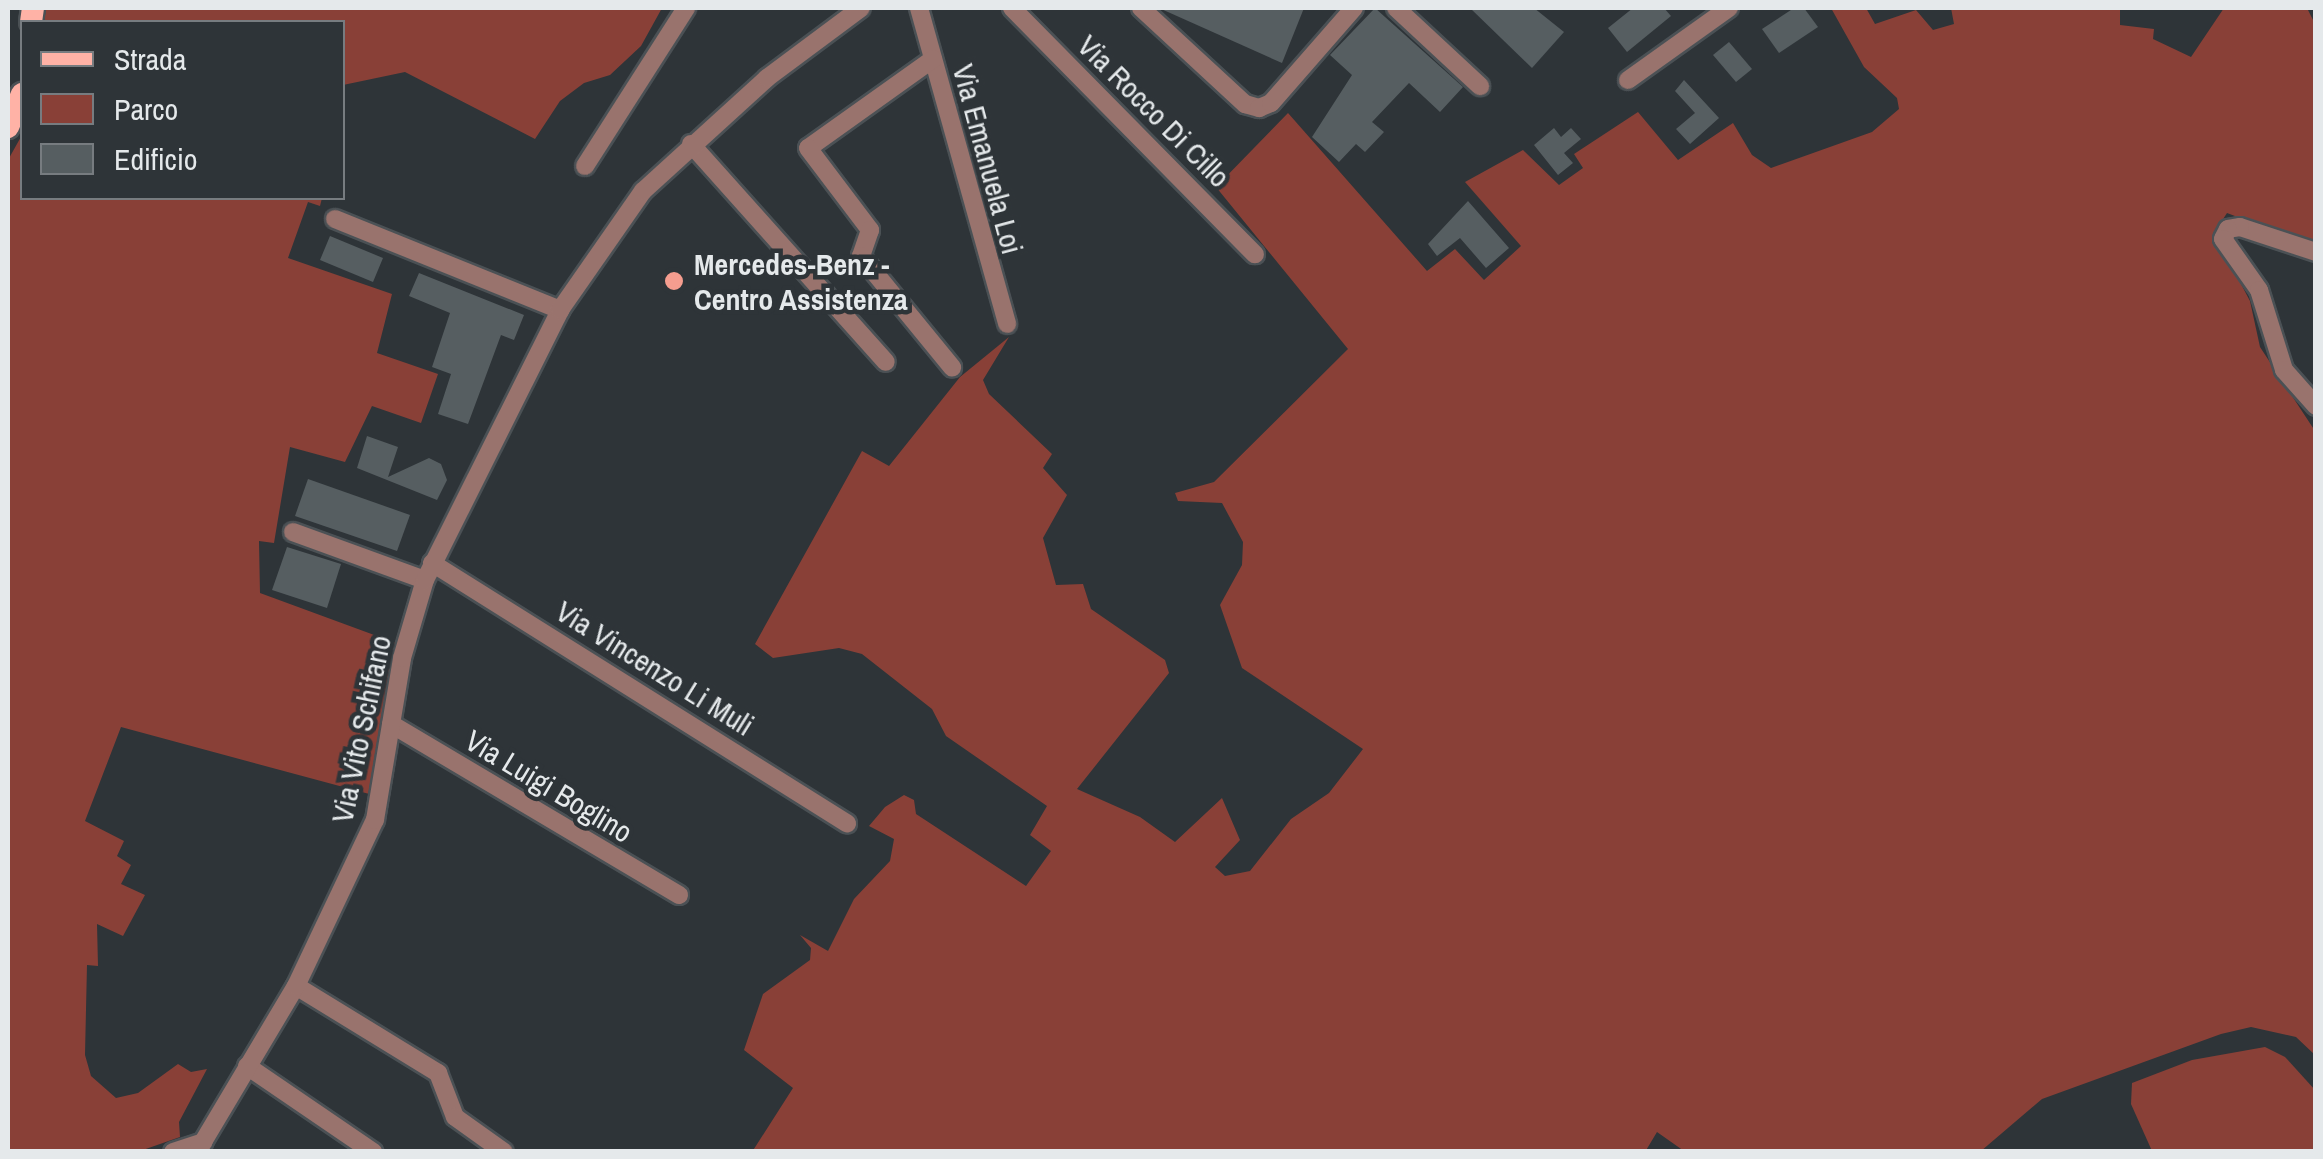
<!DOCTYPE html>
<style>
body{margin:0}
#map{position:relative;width:2323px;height:1159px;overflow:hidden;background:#2e3438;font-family:"Archivo Narrow",sans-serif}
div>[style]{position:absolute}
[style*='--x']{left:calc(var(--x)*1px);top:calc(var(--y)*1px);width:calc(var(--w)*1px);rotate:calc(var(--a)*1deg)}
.green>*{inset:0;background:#894037}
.building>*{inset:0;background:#565e61}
.roads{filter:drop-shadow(2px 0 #4b5155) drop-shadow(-2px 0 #4b5155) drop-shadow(0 2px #4b5155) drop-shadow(0 -2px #4b5155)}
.minor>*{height:18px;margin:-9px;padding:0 9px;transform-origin:9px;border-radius:9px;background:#99736d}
.major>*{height:22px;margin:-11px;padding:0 11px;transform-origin:11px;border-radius:11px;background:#ffb2a6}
.dots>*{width:28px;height:28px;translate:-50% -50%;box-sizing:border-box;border:5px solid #2e3438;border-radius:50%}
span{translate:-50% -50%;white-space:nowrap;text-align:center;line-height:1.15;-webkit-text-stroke:9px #2e3438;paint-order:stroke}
.street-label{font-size:30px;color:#e5e9eb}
.poi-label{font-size:30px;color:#e5e9eb;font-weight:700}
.left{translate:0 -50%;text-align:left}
.frame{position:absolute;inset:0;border:10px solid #e5e9eb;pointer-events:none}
.legend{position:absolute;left:20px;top:20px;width:325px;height:180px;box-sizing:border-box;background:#2e3438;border:2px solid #777c80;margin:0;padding:12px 18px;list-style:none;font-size:30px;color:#e5e9eb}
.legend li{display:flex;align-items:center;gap:20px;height:50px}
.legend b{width:50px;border:2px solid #777c80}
</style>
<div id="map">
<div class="green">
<i style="clip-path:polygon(46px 8px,662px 8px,641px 46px,610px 75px,584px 83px,560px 101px,535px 139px,405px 72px,343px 85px,342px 22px,44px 22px)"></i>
<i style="clip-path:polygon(1831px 8px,1866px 8px,1875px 24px,1916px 10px,1933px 30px,1954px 24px,1951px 8px,2120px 8px,2120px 25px,2154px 29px,2153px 39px,2191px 57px,2224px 8px,2307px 8px,2316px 26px,2315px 246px,2227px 213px,2214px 233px,2250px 301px,2260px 347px,2315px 431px,2315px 1055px,2296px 1037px,2251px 1027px,2221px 1034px,2042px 1099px,1981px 1151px,1684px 1151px,1657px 1132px,1645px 1152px,752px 1152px,793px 1088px,744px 1050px,763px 994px,810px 960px,811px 948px,800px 935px,828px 951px,854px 899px,890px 861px,894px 839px,869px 826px,885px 807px,904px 795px,914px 800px,916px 814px,1026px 886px,1051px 851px,1030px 835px,1047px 806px,946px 736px,932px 709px,862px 654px,839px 648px,773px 658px,755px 644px,862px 451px,889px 466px,960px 377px,1009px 337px,983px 380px,989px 394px,1052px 454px,1043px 468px,1067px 495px,1043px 538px,1056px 585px,1083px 584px,1091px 609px,1165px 660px,1169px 673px,1077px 789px,1140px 817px,1175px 842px,1222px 798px,1240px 840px,1215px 867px,1225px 876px,1250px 871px,1291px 819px,1329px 793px,1363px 749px,1242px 668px,1220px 605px,1242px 565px,1243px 542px,1222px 503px,1178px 501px,1175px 493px,1214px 482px,1348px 349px,1216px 187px,1288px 113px,1427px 271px,1455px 249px,1484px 280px,1521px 246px,1465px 182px,1523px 150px,1559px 185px,1583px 168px,1574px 154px,1638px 112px,1678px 160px,1733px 123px,1752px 155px,1771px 168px,1872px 132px,1899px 109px,1897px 98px,1864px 67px)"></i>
<i style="clip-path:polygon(22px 135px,22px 198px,322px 198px,320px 206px,308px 202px,288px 258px,392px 294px,377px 353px,438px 374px,421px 423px,372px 406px,345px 462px,290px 447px,274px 543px,259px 541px,260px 593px,396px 643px,373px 795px,121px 727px,85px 821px,124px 841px,117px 856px,131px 865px,121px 884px,145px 895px,123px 936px,97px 924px,98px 966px,87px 965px,85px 1055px,91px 1076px,116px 1098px,138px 1093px,178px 1064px,191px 1072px,207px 1069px,179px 1122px,180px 1137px,140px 1151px,8px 1152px,8px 160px)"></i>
<i style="clip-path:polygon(2265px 1047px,2285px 1057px,2315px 1090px,2315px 1151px,2152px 1151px,2131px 1104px,2132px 1083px,2192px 1060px)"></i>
</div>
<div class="building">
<i style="clip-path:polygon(1159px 8px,1304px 8px,1282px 63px)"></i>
<i style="clip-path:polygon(1375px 8px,1463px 87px,1440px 112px,1409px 83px,1372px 122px,1384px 132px,1365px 152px,1356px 144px,1339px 162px,1312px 137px,1352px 75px,1330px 55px)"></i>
<i style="clip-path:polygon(1470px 8px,1534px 8px,1564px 32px,1532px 68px)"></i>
<i style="clip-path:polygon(1633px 8px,1664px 8px,1671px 16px,1627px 52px,1608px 28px)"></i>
<i style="clip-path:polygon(1794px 8px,1804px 8px,1818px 27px,1779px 53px,1762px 29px)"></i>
<i style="clip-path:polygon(1729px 42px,1752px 69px,1736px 82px,1713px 55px)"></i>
<i style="clip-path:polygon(1684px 80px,1719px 118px,1690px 144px,1676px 129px,1695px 113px,1675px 91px)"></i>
<i style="clip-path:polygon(1554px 128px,1561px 137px,1571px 128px,1581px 139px,1564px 153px,1573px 163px,1558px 175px,1534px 145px)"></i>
<i style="clip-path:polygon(1468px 201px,1509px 248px,1486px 268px,1460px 238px,1437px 256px,1428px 244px)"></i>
<i style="clip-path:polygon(330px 236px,383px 258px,373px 282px,320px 260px)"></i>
<i style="clip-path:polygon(419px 273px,524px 315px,514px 340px,501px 335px,468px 424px,438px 414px,451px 374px,432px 367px,450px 313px,409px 296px)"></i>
<i style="clip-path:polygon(367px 436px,398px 447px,388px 477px,429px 458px,441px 464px,447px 480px,437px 500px,357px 468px)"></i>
<i style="clip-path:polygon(308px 479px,410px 515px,397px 551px,295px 516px)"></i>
<i style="clip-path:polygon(287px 547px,341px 564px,327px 608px,272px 590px)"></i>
</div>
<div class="roads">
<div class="minor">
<i style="--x:919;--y:8;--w:328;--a:74.4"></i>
<i style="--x:1012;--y:8;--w:346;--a:45.4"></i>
<i style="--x:1141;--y:8;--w:142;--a:42.7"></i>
<i style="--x:1245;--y:104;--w:15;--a:16"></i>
<i style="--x:1259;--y:108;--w:13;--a:-23"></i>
<i style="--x:1271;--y:103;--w:126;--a:-48.9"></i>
<i style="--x:1396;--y:8;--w:115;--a:42.9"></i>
<i style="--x:933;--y:59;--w:153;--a:144.5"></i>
<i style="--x:808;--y:148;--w:103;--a:52.9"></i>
<i style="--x:870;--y:230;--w:28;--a:109"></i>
<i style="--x:861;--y:256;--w:144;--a:50.7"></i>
<i style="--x:1628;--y:80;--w:124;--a:-35.5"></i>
<i style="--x:691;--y:144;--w:292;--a:48.2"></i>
<i style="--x:585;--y:166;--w:188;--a:-57.4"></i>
<i style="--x:335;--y:219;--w:243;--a:22"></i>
<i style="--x:2316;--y:252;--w:80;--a:-161.8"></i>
<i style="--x:2240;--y:227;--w:12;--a:171"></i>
<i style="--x:2228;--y:229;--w:11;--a:117"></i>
<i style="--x:2223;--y:239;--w:62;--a:54.8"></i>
<i style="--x:2259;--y:290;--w:84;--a:72.6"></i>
<i style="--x:2284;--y:370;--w:48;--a:48.4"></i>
<i style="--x:293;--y:532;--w:140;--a:20"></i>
<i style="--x:432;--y:563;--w:490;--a:32.1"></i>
<i style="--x:391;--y:724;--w:335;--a:30.7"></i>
<i style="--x:296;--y:986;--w:167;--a:31.5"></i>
<i style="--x:438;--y:1073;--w:47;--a:68.9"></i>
<i style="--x:455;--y:1117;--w:60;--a:35.5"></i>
<i style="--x:247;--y:1066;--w:153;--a:34.3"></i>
<i style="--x:173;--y:1152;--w:32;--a:-18"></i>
<i style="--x:197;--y:1152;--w:193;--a:-59.2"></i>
<i style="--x:296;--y:986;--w:184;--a:-64.6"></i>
<i style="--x:375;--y:820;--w:164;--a:-80.5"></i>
<i style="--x:402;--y:658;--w:81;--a:-73.6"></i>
<i style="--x:425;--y:580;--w:302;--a:-63.4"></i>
<i style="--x:560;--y:310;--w:145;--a:-55.1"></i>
<i style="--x:643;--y:191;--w:168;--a:-42.3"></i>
<i style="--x:767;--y:78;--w:117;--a:-36.7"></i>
</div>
<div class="major">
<i style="--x:31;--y:22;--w:14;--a:-82"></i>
<i style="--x:8;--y:127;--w:36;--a:-67"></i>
</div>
</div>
<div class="dots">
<i style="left:674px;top:281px;background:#f59d8f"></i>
</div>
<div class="street-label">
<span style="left:1154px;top:111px;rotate:45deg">Via Rocco Di Cillo</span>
<span style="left:988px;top:159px;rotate:75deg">Via Emanuela Loi</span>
<span style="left:655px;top:668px;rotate:32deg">Via Vincenzo Li Muli</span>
<span style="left:361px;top:729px;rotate:-78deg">Via Vito Schifano</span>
<span style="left:549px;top:786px;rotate:31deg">Via Luigi Boglino</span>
</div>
<div class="poi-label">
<span class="left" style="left:694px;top:281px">Mercedes-Benz -<br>Centro Assistenza</span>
</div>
<div class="frame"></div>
<ul class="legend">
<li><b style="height:12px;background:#ffb2a6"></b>Strada</li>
<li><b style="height:28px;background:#894037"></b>Parco</li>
<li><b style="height:28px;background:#565e61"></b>Edificio</li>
</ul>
</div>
